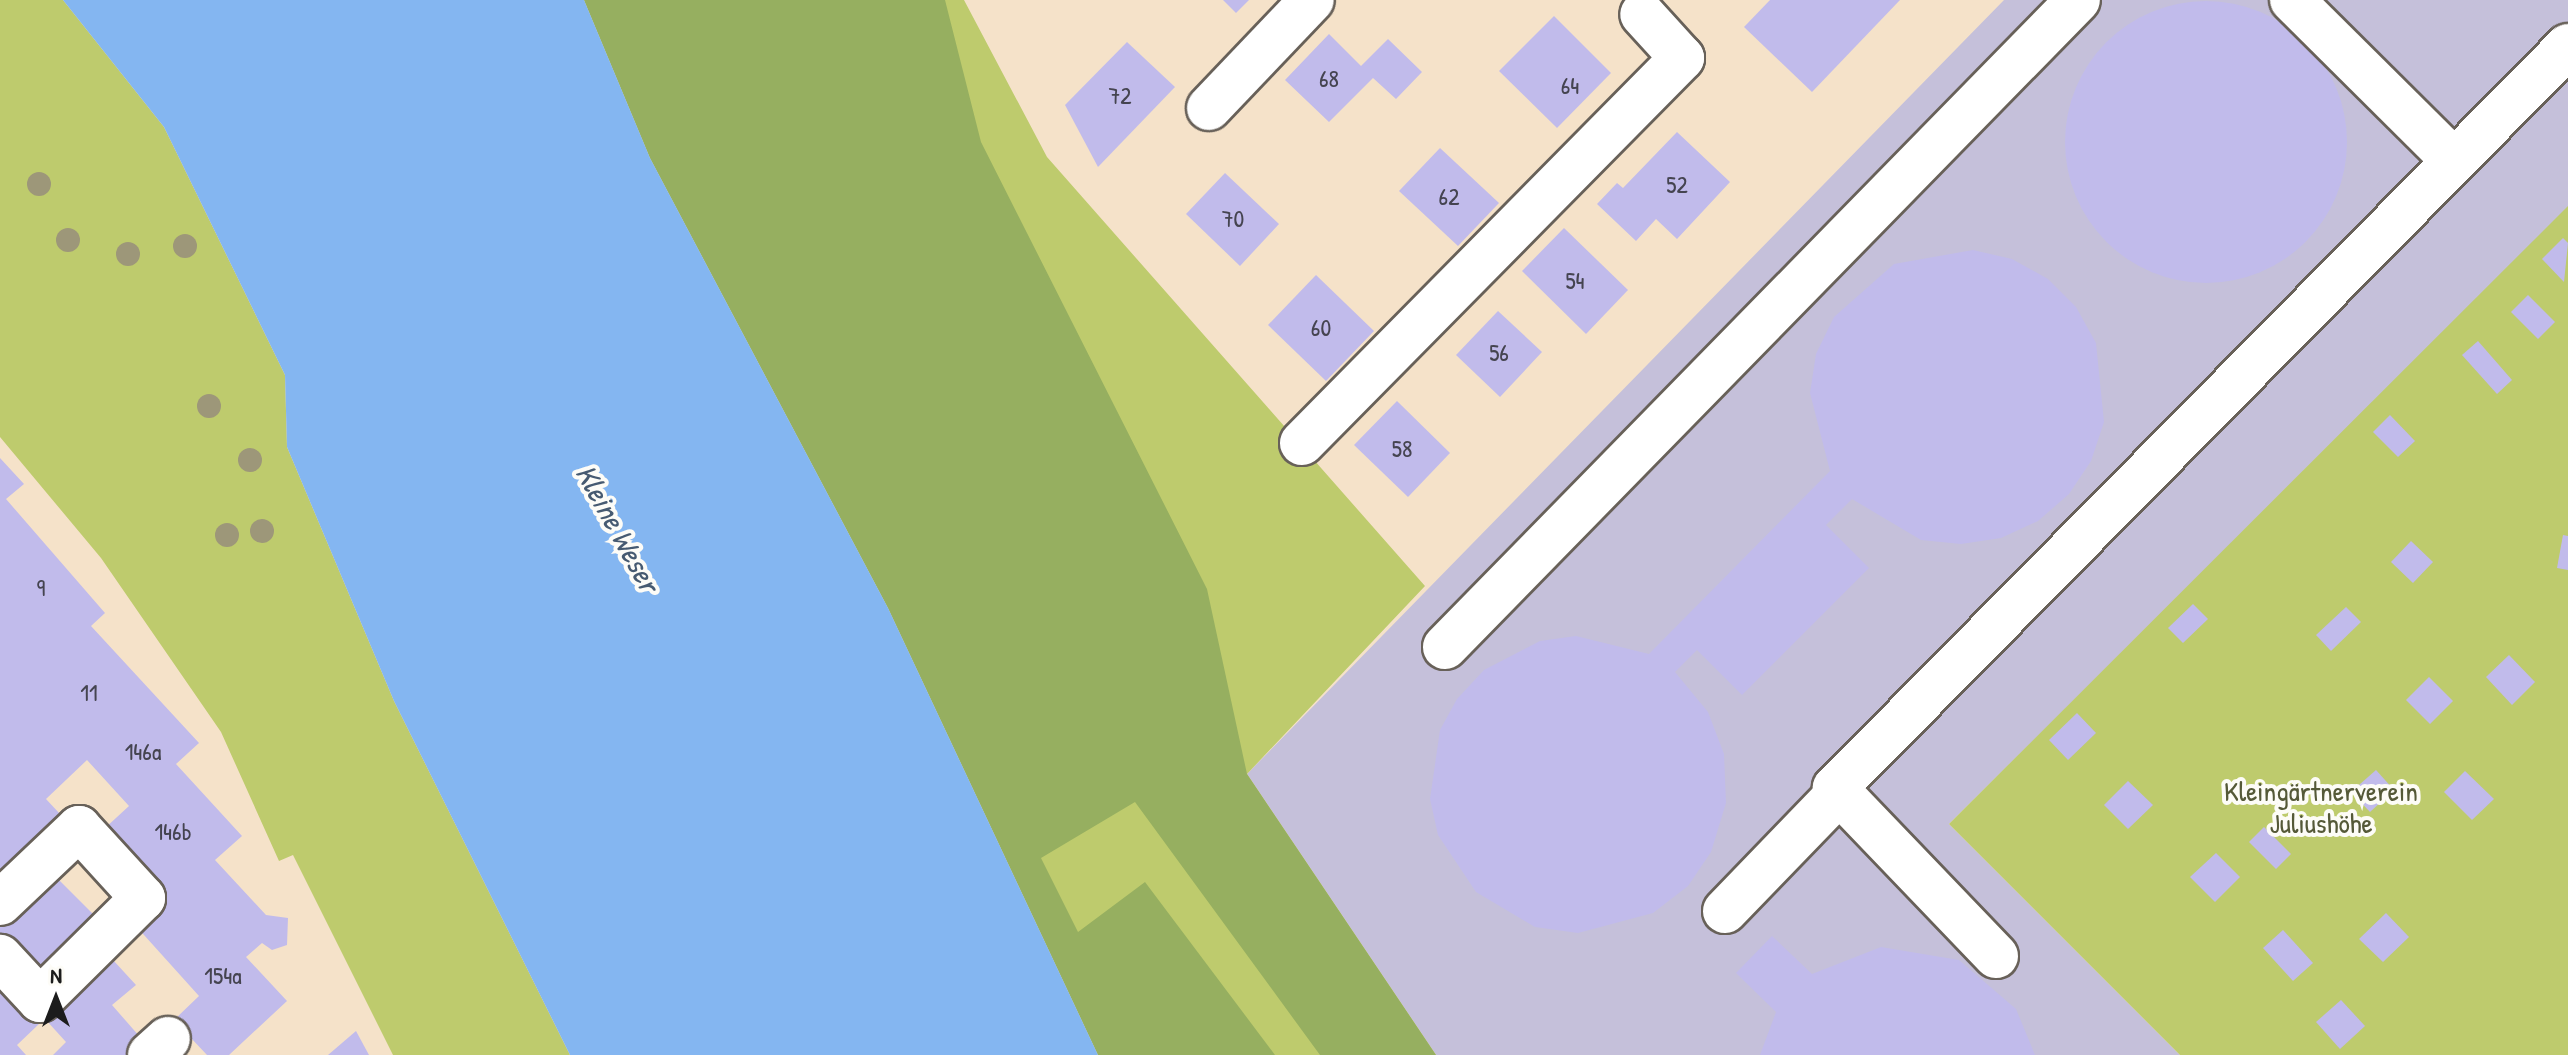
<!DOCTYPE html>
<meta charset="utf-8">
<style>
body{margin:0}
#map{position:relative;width:2568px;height:1055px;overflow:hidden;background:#f5e2c9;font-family:"Patrick Hand",sans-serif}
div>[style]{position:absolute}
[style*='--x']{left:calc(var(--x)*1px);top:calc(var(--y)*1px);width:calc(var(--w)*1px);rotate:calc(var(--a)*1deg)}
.industrial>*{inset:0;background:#c5c0da}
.green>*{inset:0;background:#becb6d}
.forest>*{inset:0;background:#96af60}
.water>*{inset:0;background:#84b6f1}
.building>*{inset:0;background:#c1bbeb}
.round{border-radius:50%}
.roads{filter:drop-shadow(2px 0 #686159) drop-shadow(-2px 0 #686159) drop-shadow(0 2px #686159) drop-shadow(0 -2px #686159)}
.minor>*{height:44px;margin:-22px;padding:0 22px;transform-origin:22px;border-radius:22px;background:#fff}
.trees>*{width:24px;height:24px;margin:-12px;border-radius:50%;background:#9d9779}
span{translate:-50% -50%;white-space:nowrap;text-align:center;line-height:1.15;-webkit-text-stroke:8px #fdfcf7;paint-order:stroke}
.number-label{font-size:24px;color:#454450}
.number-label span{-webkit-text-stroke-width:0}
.park-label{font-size:28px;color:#555938}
.water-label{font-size:30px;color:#465a71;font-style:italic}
.north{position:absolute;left:16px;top:959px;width:80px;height:80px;-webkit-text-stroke:6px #fdfcf7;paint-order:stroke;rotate:0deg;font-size:22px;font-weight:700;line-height:32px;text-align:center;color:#1c1c1c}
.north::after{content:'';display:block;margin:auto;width:28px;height:36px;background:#1c1c1c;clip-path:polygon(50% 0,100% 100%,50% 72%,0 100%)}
</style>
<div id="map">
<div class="industrial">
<i style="clip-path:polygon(2004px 0,2568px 0,2568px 210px,1949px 824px,2180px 1055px,1436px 1055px,1247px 774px)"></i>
</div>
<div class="green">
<i style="clip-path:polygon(0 0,63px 0,164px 127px,285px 375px,287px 447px,394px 701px,570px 1055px,393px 1055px,293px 855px,279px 861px,221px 732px,101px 558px,0 437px)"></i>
<i style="clip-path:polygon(584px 0,964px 0,1047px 157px,1425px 586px,1247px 774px,1436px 1055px,1098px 1055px,888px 608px,650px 158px)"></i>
<i style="clip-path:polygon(2568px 206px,2568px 1055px,2180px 1055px,1949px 824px)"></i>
</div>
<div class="forest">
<i style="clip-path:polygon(584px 0,945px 0,981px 142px,1207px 589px,1247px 774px,1436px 1055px,1320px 1055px,1135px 802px,1041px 858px,1078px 932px,1145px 882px,1275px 1055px,1098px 1055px,888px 608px,650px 158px)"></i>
</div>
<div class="water">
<i style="clip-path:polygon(63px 0,584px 0,650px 158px,888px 608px,1098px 1055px,570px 1055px,394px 701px,287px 447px,285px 375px,164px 127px)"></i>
</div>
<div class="building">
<i style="clip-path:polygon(1223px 0,1249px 0,1236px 13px)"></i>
<i style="clip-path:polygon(1770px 0,1900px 0,1812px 92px,1744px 27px)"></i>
<i class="round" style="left:2065px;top:1px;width:282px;height:282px"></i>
<i style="clip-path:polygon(1554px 16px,1611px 73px,1557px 128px,1499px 71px)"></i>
<i style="clip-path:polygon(1329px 34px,1361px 66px,1388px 39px,1422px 72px,1396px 99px,1373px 78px,1329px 122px,1285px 80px)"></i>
<i style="clip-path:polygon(1127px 42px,1175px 87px,1098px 167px,1065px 105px)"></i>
<i style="clip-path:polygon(1677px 132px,1730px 182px,1677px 239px,1656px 219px,1636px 241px,1597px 204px,1617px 183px,1623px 188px)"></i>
<i style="clip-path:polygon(1440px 148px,1499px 203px,1458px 246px,1399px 191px)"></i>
<i style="clip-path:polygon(1225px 173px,1279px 224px,1240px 266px,1186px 214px)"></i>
<i style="clip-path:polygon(1564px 228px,1628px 290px,1586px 334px,1522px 271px)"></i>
<i style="clip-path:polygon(2563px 238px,2568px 243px,2564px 282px,2542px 259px)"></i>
<i style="clip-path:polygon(1973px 250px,2012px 259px,2048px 279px,2076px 307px,2096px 343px,2104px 422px,2091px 461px,2069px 494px,2038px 521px,2001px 538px,1961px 544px,1921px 540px,1852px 499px,1826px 525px,1869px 568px,1742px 695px,1697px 650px,1675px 672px,1708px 712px,1724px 754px,1726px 803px,1711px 852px,1688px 886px,1653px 913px,1578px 933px,1535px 927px,1476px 892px,1438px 835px,1430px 799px,1440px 730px,1457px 699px,1484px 670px,1540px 641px,1576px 636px,1649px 654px,1830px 471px,1810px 393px,1816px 354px,1834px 317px,1894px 264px)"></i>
<i style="clip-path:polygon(1316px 275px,1374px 331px,1326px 381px,1268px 325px)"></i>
<i style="clip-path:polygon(2528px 295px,2555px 322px,2538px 339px,2511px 312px)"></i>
<i style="clip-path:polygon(1498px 311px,1542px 352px,1500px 397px,1456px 355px)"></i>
<i style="clip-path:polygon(2478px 341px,2512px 380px,2497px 394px,2462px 355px)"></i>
<i style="clip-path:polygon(1397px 401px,1450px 453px,1408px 497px,1354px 445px)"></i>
<i style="clip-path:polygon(2390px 415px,2415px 441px,2398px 457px,2373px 432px)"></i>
<i style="clip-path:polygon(0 458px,24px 484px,6px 499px,105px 613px,91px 626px,199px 743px,176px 764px,242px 836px,215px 860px,266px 915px,288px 918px,287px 945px,272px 950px,262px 943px,246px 957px,287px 1001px,229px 1055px,207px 1055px,174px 1020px,199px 996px,135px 925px,166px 896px,104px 829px,129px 806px,87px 760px,46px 799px,60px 814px,0 883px)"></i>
<i style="clip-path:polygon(2563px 535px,2568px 536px,2568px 570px,2557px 568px)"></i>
<i style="clip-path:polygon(2411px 541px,2433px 562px,2413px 583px,2391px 562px)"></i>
<i style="clip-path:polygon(2193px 604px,2208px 619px,2183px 643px,2168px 628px)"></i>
<i style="clip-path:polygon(2346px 607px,2361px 622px,2331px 651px,2316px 635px)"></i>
<i style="clip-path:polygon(2509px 655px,2535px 682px,2512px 705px,2486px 677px)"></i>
<i style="clip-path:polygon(2429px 677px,2453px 701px,2430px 724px,2406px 700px)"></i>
<i style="clip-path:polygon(2077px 713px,2096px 733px,2068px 760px,2049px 740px)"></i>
<i style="clip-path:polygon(2376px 770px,2394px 790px,2370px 812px,2351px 792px)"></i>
<i style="clip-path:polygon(2465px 771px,2494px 799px,2472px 820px,2444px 792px)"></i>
<i style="clip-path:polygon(2128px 781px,2153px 805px,2128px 829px,2104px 805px)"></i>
<i style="clip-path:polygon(2264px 827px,2291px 854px,2276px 869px,2249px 842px)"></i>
<i style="clip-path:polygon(2216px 853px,2240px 877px,2215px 902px,2190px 877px)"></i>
<i style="clip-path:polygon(53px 874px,101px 922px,43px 980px,0 938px,0 927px)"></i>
<i style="clip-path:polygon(2386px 913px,2409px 937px,2383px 962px,2359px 939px)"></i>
<i style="clip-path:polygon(2283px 930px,2313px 963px,2293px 981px,2263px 948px)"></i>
<i style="clip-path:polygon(1772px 936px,1812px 974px,1881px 947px,1959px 960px,2016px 1009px,2035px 1055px,1760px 1055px,1776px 1012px,1736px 973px)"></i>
<i style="clip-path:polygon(113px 960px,136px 985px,112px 1005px,147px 1045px,134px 1055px,53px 1055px,66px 1042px,46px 1020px)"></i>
<i style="clip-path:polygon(0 985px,39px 1024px,17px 1045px,26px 1055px,0 1055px)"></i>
<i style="clip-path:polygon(2341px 1000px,2365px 1026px,2340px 1049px,2316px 1022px)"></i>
<i style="clip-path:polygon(356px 1031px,369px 1055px,328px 1055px)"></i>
</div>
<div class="roads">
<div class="minor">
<i style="--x:2292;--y:0;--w:228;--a:44.8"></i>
<i style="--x:1209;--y:108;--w:149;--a:-46.4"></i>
<i style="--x:1302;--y:443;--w:541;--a:-45.37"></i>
<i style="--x:1682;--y:58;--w:59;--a:-132.3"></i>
<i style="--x:1445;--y:647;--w:905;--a:-45.63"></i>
<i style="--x:0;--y:903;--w:109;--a:-43.5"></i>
<i style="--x:79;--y:828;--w:95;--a:47.6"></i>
<i style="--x:143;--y:898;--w:145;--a:135.3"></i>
<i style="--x:40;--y:1000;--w:59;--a:-132.9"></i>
<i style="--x:1725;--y:911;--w:160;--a:-46"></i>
<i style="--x:1996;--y:956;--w:233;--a:-133.8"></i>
<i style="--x:1835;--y:788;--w:1043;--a:-45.35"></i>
<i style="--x:150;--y:1055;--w:24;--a:-42"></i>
</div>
</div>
<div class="trees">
<i style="left:39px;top:184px"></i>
<i style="left:68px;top:240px"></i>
<i style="left:185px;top:246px"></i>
<i style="left:128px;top:254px"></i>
<i style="left:209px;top:406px"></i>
<i style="left:250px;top:460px"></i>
<i style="left:262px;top:531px"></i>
<i style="left:227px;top:535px"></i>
</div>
<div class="number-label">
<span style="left:1329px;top:79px">68</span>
<span style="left:1570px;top:86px">64</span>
<span style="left:1120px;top:96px">72</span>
<span style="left:1677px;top:185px">52</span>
<span style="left:1449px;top:197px">62</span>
<span style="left:1233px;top:219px">70</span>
<span style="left:1575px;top:281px">54</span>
<span style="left:1321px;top:328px">60</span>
<span style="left:1499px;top:353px">56</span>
<span style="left:1402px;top:449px">58</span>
<span style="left:41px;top:588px">9</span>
<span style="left:89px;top:693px">11</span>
<span style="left:143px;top:752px">146a</span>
<span style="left:173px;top:832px">146b</span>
<span style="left:223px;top:976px">154a</span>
</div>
<div class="park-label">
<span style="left:2321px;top:807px">Kleingärtnerverein<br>Juliushöhe</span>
</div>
<div class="water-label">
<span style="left:618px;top:528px;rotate:61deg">Kleine Weser</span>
</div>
<div class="north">N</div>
</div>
